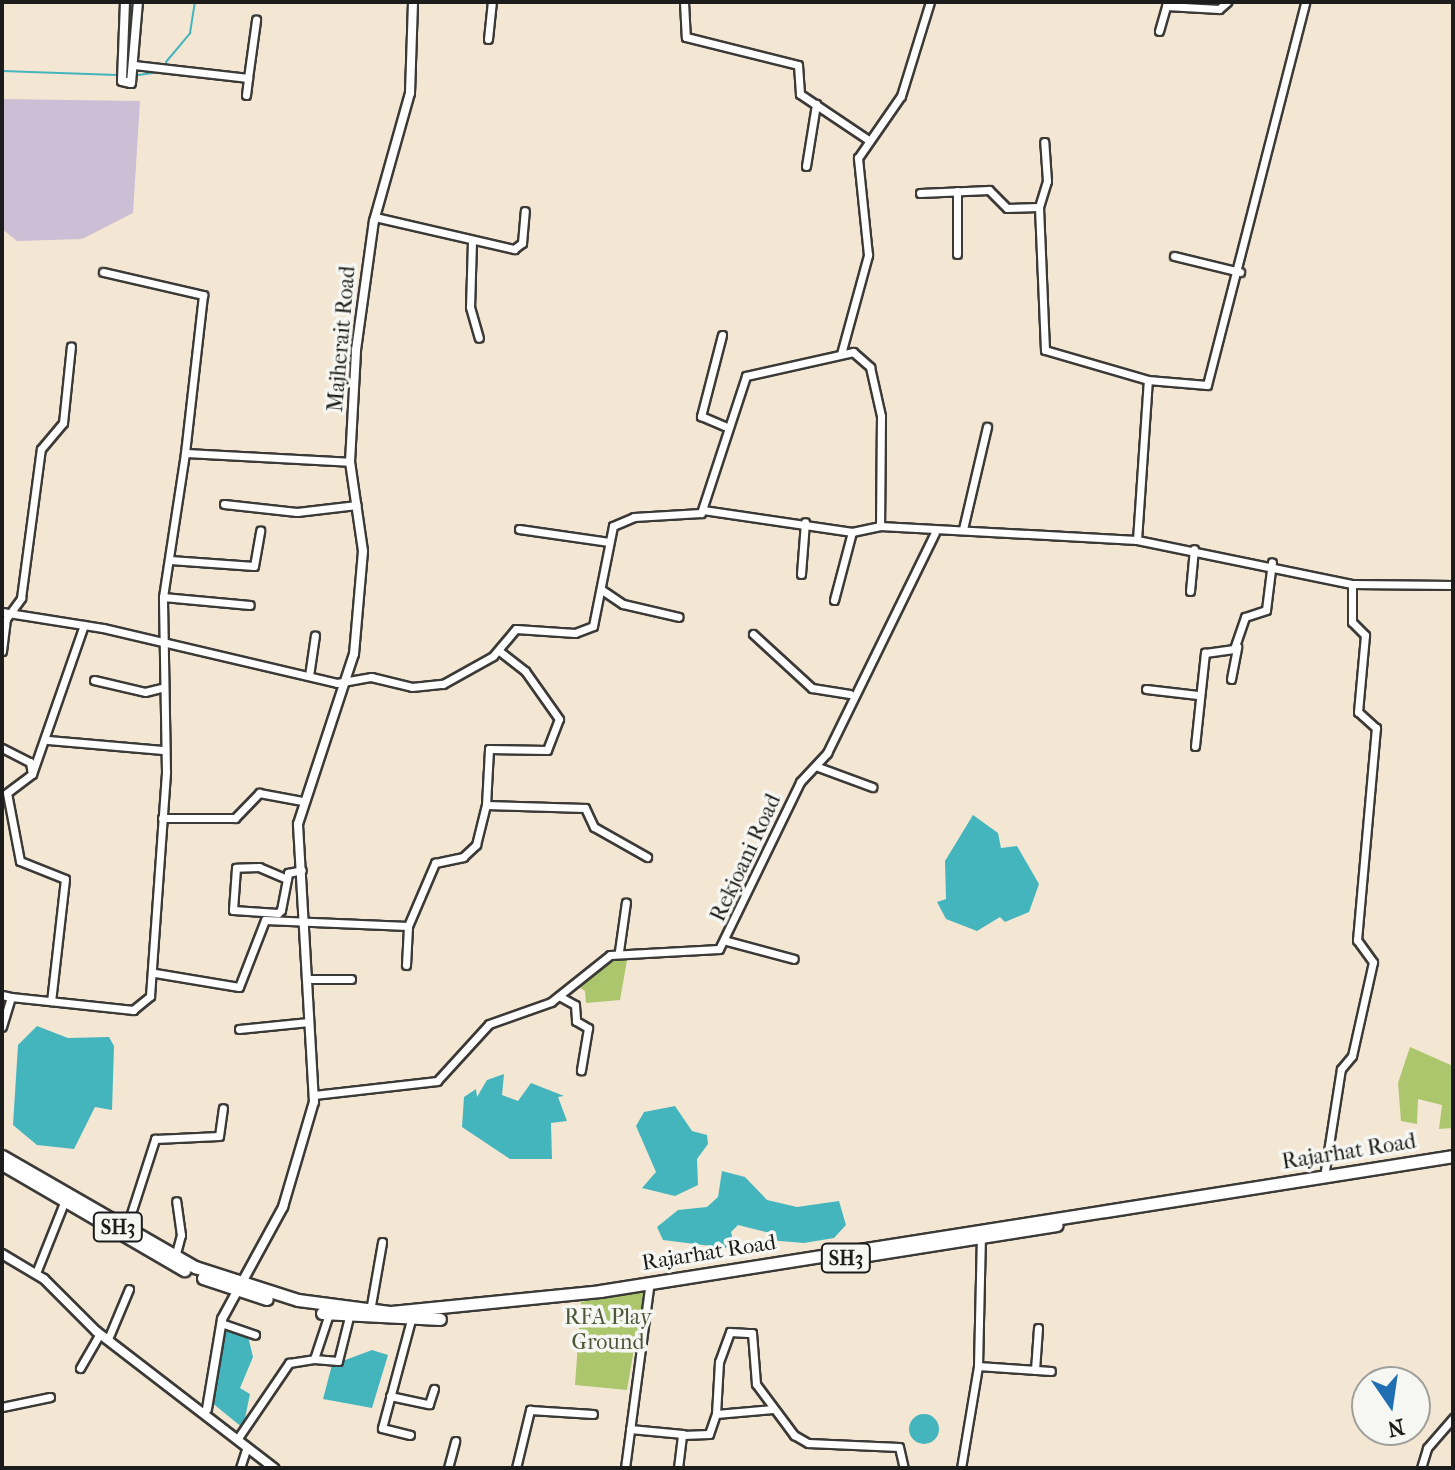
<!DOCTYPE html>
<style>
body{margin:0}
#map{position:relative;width:1455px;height:1470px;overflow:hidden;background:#f3e7d3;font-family:"IM FELL French Canon",serif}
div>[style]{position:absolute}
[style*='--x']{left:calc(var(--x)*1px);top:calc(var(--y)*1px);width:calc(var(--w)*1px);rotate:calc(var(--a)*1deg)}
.industrial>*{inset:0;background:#ccbed4}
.green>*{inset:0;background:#abc66c}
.water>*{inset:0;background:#45b5bd}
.round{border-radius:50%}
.stream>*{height:2px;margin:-1px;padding:0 1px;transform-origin:1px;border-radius:1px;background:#45b5bd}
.roads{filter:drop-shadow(2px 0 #3c3a37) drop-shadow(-2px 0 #3c3a37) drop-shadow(0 2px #3c3a37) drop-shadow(0 -2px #3c3a37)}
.minor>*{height:7px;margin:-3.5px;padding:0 3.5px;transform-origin:3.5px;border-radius:3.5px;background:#fff}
.tertiary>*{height:8px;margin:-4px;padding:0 4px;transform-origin:4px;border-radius:4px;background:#fff}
.primary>*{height:11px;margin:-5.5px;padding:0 5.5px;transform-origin:5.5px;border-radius:5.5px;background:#fff}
span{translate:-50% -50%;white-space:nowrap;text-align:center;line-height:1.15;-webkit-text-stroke:7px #f6f6f2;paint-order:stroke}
.shield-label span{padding:2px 6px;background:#f6f6f2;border:2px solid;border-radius:6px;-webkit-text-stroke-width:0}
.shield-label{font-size:20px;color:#1c1c1c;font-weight:700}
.street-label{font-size:22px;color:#1c1c1c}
.park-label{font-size:22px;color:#4e5838}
.frame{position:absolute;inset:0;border:4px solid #1c1c1c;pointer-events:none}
.north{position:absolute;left:1351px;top:1366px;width:80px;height:80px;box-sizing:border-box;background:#f6f6f2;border:2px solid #9f9f9c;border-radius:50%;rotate:167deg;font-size:22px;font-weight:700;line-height:32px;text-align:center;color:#1c1c1c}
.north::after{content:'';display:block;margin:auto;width:28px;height:36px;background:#1f6fb2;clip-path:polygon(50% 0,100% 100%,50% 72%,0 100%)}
</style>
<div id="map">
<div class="industrial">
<i style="clip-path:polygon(2px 99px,140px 101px,133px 213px,82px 239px,17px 241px,2px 229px)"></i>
</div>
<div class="green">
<i style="clip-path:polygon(629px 949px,620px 1000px,586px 1003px,585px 991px,573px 983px)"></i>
<i style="clip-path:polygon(1410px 1047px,1453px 1066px,1453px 1128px,1439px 1129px,1442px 1105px,1418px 1099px,1417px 1124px,1401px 1121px,1398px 1083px)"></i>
<i style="clip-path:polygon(644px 1291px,627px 1390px,575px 1385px,581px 1302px)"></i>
</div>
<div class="water">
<i style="clip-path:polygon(973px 815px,998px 833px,1001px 848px,1017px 846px,1039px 884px,1029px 912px,1005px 922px,1000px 917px,977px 931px,946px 919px,937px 902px,946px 899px,945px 861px)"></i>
<i style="clip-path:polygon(37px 1026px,68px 1038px,109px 1037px,114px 1046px,112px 1110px,95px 1107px,74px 1149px,37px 1145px,13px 1125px,18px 1045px)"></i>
<i style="clip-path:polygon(504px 1074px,502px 1095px,518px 1101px,531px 1083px,564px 1096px,558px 1097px,567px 1121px,551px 1123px,552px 1159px,510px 1159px,462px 1127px,464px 1097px,476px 1089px,477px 1097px,487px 1080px)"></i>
<i style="clip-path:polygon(675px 1106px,692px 1131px,707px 1135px,708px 1144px,697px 1159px,698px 1185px,675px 1196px,642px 1188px,656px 1172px,636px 1126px,644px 1112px)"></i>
<i style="clip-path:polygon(722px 1171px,745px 1177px,767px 1200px,797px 1207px,839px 1201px,846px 1225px,834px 1238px,804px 1243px,768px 1240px,766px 1232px,738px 1225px,731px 1232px,735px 1249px,663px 1240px,657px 1227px,678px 1210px,707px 1207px,718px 1197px)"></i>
<i style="clip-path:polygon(223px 1327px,248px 1336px,253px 1357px,240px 1388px,250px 1394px,243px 1428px,211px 1402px)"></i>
<i style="clip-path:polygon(372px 1350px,388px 1355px,372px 1408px,323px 1399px,332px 1365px)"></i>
<i class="round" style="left:909px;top:1414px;width:30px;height:30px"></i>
</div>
<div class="stream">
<i style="--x:166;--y:62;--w:38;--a:-50"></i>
<i style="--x:190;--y:33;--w:31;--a:-81"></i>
<i style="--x:2;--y:71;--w:115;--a:2"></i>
<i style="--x:138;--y:75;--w:15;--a:-8"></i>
</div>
<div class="roads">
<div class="minor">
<i style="--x:684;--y:2;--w:35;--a:87"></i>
<i style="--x:686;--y:37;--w:115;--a:14"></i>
<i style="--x:798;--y:65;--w:29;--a:86"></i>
<i style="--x:800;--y:94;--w:81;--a:33.9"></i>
<i style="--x:1159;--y:31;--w:26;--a:-74"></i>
<i style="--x:1166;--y:6;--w:53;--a:3.2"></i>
<i style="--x:1219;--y:9;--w:11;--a:-41"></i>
<i style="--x:488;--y:39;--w:37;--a:-84"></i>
<i style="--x:134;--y:65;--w:115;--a:6.5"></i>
<i style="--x:248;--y:78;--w:59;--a:-82.1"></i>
<i style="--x:246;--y:95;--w:17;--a:-83"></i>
<i style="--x:806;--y:166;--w:63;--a:-80.8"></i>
<i style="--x:957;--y:191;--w:63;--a:90"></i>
<i style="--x:920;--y:193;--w:69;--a:-2.5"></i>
<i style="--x:989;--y:190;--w:25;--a:45"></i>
<i style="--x:1007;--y:208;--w:32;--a:-2"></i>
<i style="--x:1039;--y:207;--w:27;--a:-73"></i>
<i style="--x:1047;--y:181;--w:39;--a:-94"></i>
<i style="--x:1039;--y:207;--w:143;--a:87.6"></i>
<i style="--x:1045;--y:350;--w:107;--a:16.2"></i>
<i style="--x:1148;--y:380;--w:59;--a:4.8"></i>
<i style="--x:1207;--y:385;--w:395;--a:-75.6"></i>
<i style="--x:375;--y:217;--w:143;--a:13"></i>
<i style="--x:514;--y:249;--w:10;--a:-37"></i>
<i style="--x:522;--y:243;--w:32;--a:-85"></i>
<i style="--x:472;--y:241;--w:66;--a:91.7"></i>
<i style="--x:470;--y:307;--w:32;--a:74"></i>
<i style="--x:1174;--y:256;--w:68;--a:13.6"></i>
<i style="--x:103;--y:272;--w:103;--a:13"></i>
<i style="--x:203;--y:295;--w:159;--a:96.5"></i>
<i style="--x:722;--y:335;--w:84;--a:104.5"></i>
<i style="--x:701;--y:416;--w:28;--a:23"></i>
<i style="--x:841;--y:354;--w:103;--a:-74.7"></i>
<i style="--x:868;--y:255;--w:98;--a:-95.9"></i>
<i style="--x:858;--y:158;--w:75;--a:-55.3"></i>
<i style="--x:901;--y:96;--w:98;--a:-72.9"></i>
<i style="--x:224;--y:504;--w:73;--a:6.3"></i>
<i style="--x:297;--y:512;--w:60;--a:-6.7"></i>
<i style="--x:703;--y:510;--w:151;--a:8.4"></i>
<i style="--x:852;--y:532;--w:29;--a:-12"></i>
<i style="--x:880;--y:526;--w:257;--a:3.1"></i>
<i style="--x:1137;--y:540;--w:219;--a:11.6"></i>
<i style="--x:1352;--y:584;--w:101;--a:0.6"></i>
<i style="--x:519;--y:529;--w:91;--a:8.2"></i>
<i style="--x:963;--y:529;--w:105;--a:-76.8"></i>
<i style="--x:1137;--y:540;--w:160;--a:-86.1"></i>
<i style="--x:170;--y:560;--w:84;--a:4.1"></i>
<i style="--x:254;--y:566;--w:36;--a:-80"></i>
<i style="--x:801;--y:574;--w:52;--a:-85.6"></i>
<i style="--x:602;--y:590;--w:25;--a:34"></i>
<i style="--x:623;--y:604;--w:57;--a:13.1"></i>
<i style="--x:1190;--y:591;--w:42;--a:-84.6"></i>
<i style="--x:163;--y:597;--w:87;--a:5.3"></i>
<i style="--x:834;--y:600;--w:70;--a:-75.2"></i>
<i style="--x:2;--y:612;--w:102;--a:9"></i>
<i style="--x:103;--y:628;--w:240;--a:13.2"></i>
<i style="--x:337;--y:683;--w:35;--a:-10"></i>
<i style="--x:371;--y:677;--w:42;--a:13.7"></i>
<i style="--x:412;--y:687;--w:31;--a:-6"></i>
<i style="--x:443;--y:684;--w:57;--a:-29.2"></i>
<i style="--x:493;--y:656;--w:35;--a:-50"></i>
<i style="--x:516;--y:629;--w:59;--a:3.9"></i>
<i style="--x:575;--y:633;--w:19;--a:-21"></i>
<i style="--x:593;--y:626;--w:102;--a:-78.7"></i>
<i style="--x:613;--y:526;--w:23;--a:-23"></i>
<i style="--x:634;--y:517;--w:67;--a:-3.4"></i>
<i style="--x:701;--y:513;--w:144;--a:-71.8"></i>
<i style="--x:746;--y:376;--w:110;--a:-12.6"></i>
<i style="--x:853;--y:352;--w:23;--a:41"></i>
<i style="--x:870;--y:367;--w:50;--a:77.3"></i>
<i style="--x:881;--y:416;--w:110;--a:90.5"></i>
<i style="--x:753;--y:634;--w:80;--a:42.5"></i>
<i style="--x:812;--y:688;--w:38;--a:9"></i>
<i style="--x:2;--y:651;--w:32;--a:-83"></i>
<i style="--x:6;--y:619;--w:26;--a:-54"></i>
<i style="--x:21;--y:598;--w:150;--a:-82.4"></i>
<i style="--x:41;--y:449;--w:34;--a:-50"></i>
<i style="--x:63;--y:423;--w:77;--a:-84.1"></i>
<i style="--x:309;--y:676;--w:41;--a:-81.7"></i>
<i style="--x:1231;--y:679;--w:33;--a:-79"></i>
<i style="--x:94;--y:680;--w:52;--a:13.2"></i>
<i style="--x:145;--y:692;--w:16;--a:-14"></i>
<i style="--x:1146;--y:689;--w:52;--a:6.6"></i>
<i style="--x:48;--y:740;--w:115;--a:5"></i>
<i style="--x:1195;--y:746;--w:94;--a:-83.9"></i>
<i style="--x:1205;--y:653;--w:29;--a:-8"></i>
<i style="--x:1234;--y:649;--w:34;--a:-71"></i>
<i style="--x:1245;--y:617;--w:22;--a:-18"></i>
<i style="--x:1266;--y:610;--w:48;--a:-82.9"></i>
<i style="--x:2;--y:748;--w:31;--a:27"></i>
<i style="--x:30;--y:762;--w:12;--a:81"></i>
<i style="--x:32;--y:774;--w:31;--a:143"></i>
<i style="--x:7;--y:793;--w:69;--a:79.2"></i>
<i style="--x:20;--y:861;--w:48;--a:21.8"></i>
<i style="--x:65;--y:879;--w:123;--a:96.5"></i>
<i style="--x:818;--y:767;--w:58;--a:20.3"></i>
<i style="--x:32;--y:774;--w:158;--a:-70.8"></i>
<i style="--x:486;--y:805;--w:56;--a:-86.9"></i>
<i style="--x:489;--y:749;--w:58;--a:1"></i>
<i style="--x:547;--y:750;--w:33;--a:-69"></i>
<i style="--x:559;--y:719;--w:59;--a:-125.3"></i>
<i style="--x:525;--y:671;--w:33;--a:-142"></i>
<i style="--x:162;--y:818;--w:73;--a:0"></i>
<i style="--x:235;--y:818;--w:35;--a:-46"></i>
<i style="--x:259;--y:793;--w:44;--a:10.5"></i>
<i style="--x:287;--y:879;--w:30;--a:-157"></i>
<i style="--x:259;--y:867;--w:23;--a:178"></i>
<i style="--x:236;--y:868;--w:42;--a:94.1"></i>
<i style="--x:233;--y:910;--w:45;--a:3.8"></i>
<i style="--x:278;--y:913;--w:4;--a:-45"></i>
<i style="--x:281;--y:910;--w:38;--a:-79"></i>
<i style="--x:288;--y:873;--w:14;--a:-12"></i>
<i style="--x:727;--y:941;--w:69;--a:15"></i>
<i style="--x:619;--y:951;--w:49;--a:-81.9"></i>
<i style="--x:406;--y:965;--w:39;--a:-87"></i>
<i style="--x:155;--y:973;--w:85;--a:9.5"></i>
<i style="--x:239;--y:987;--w:72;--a:-68.8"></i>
<i style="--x:265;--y:920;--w:143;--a:2.4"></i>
<i style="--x:408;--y:926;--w:69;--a:-66.8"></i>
<i style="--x:435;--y:863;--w:29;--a:-12"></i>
<i style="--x:463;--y:857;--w:18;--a:-43"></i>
<i style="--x:476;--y:845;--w:41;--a:-76"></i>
<i style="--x:486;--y:805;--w:99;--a:1.7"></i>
<i style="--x:585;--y:808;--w:21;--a:65"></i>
<i style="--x:594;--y:827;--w:61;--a:29.5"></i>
<i style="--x:306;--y:979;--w:45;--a:0"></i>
<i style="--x:2;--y:995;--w:9;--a:13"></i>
<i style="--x:11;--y:997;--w:31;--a:107"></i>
<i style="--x:559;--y:996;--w:18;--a:29"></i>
<i style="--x:575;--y:1005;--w:16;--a:86"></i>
<i style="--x:576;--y:1021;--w:14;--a:30"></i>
<i style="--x:588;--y:1028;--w:43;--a:99.5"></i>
<i style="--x:11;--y:997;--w:123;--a:6.1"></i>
<i style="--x:133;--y:1010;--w:22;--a:-39"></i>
<i style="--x:150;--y:996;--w:225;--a:-85.9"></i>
<i style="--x:166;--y:772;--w:175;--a:-91"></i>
<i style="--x:163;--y:597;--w:146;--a:-81.3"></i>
<i style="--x:185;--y:453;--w:165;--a:3.1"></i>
<i style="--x:239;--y:1029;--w:70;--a:-5.7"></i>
<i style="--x:314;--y:1095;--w:124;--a:-6.5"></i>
<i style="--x:437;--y:1081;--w:77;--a:-47.6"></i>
<i style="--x:489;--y:1024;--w:66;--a:-19.5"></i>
<i style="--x:551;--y:1002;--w:75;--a:-38.5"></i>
<i style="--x:610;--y:955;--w:109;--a:-3.2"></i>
<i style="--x:719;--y:949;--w:186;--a:-64.1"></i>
<i style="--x:800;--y:782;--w:40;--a:-47"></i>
<i style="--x:827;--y:753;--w:245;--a:-63.9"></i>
<i style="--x:1324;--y:1177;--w:109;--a:-81.1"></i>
<i style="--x:1341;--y:1069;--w:17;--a:-50"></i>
<i style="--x:1352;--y:1056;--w:96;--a:-77.4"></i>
<i style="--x:1373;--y:962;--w:27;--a:-126"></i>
<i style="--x:1357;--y:940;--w:213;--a:-84.9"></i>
<i style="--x:1376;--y:728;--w:24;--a:-138"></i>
<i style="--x:1358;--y:712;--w:77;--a:-84.8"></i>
<i style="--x:1365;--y:635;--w:18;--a:-135"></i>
<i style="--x:1352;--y:622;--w:38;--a:-90"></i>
<i style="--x:126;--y:1229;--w:95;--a:-72.1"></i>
<i style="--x:155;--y:1139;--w:64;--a:-2.7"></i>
<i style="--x:219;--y:1136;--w:28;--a:-82"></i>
<i style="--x:175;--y:1257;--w:23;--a:-75"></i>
<i style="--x:181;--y:1235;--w:34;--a:-98"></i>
<i style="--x:36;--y:1273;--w:73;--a:-68.3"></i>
<i style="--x:370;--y:1311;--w:70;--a:-80.1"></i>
<i style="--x:221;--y:1323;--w:36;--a:19"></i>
<i style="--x:108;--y:1339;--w:54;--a:-67.2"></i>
<i style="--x:314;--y:1359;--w:24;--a:5"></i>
<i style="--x:338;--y:1361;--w:45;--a:-76"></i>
<i style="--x:978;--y:1366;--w:73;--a:3.9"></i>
<i style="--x:80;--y:1368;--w:39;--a:-60"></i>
<i style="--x:1035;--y:1370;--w:42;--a:-85.9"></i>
<i style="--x:390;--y:1396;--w:40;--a:12"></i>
<i style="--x:429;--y:1404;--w:16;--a:-72"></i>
<i style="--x:2;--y:1407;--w:49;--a:-11.8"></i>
<i style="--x:773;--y:1409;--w:57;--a:175"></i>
<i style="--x:716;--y:1414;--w:52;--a:-86.7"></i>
<i style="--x:719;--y:1362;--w:32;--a:-70"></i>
<i style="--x:730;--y:1332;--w:22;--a:3"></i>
<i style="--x:752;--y:1333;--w:51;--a:85.5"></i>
<i style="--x:756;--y:1384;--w:64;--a:53.3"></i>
<i style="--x:794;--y:1435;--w:16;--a:30"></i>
<i style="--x:808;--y:1443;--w:91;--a:2.5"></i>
<i style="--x:899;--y:1447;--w:22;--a:77"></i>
<i style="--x:630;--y:1429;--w:53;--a:5.4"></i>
<i style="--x:410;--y:1435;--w:29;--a:-166"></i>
<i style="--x:382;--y:1428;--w:112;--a:-75"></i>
<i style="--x:238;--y:1438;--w:91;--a:-55.8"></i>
<i style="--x:289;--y:1363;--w:25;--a:-9"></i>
<i style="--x:314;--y:1359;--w:47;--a:-71.6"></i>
<i style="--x:240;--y:1468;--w:22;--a:-72"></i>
<i style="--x:448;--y:1468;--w:28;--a:-75"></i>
<i style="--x:516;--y:1468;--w:60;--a:-76.4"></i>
<i style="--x:530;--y:1410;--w:63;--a:3.6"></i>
<i style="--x:625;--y:1468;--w:181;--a:-82.4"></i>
<i style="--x:678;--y:1468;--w:33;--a:-83"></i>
<i style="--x:682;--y:1435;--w:27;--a:-2"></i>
<i style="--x:709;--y:1434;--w:21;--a:-71"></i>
<i style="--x:961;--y:1468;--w:103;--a:-80.5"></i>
<i style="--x:978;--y:1366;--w:130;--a:-88.7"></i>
<i style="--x:1421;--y:1468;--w:21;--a:-73"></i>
<i style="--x:1427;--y:1448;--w:40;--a:-49"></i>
</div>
<div class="tertiary">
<i style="--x:125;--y:2;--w:79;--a:92.2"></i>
<i style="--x:122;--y:81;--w:9;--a:13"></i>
<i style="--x:131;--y:83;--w:81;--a:-85.1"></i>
<i style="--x:2;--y:1254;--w:49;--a:30.8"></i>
<i style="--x:44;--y:1279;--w:74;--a:45"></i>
<i style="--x:96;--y:1331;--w:225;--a:37.6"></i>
<i style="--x:207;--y:1409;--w:91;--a:-80.5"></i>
<i style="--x:222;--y:1319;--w:128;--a:-61.4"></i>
<i style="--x:283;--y:1207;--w:109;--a:-73.6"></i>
<i style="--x:314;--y:1102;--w:278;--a:-93.3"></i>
<i style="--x:298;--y:824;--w:179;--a:-71.8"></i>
<i style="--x:354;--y:654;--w:103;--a:-85"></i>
<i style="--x:363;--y:551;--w:90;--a:-98.3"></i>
<i style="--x:350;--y:462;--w:112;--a:-86.9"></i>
<i style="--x:356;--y:350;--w:130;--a:-82.1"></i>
<i style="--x:374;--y:221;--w:133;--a:-74.3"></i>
<i style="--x:410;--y:93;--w:91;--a:-88.1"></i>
</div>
<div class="primary">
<i style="--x:2;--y:1156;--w:223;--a:29.9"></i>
<i style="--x:195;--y:1267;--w:108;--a:17.8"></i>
<i style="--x:298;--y:1300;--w:94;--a:7.4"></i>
<i style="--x:391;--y:1312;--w:210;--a:-5.7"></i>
<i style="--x:600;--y:1291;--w:864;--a:-8.99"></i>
<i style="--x:2;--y:1164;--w:211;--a:30.2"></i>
<i style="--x:861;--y:1256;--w:198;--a:-9"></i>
<i style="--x:203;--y:1278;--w:67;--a:18.2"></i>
<i style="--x:322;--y:1313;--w:118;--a:2.9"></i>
</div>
</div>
<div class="shield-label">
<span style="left:118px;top:1227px">SH3</span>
<span style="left:846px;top:1258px">SH3</span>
</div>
<div class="street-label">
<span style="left:342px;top:339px;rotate:-85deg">Majherait Road</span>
<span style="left:746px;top:858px;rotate:-65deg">Rekjoani Road</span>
<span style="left:1349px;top:1152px;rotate:-9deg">Rajarhat Road</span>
<span style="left:709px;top:1253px;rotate:-9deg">Rajarhat Road</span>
</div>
<div class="park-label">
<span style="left:608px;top:1330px">RFA Play<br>Ground</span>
</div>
<div class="frame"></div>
<div class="north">N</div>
</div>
